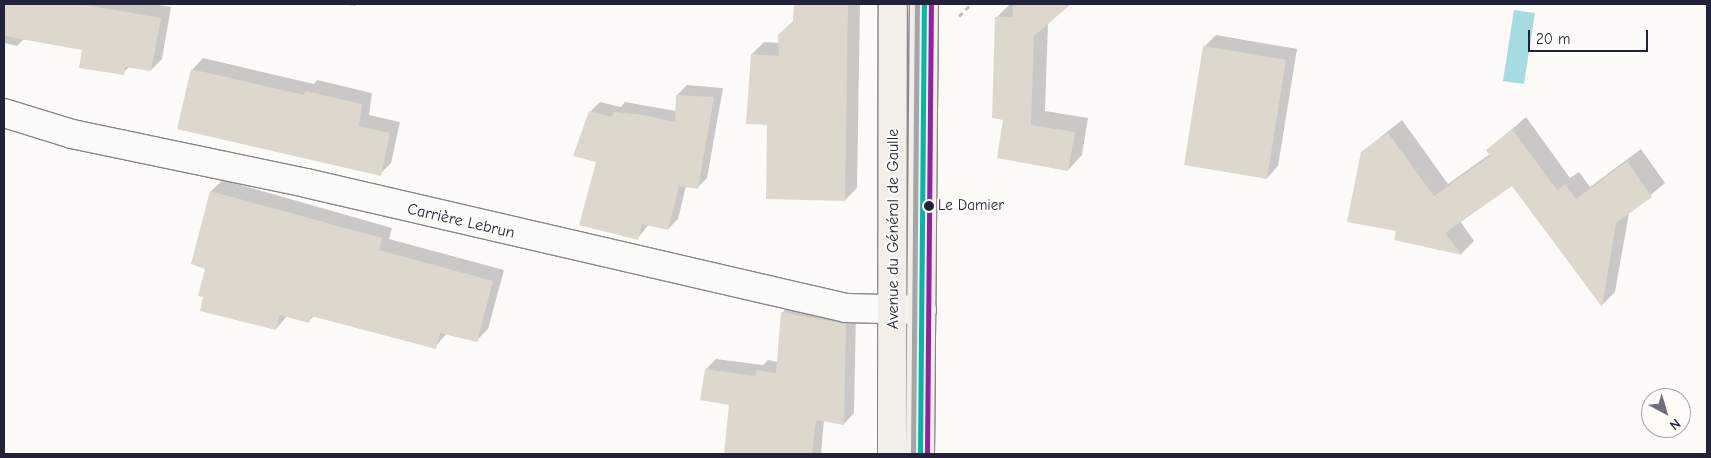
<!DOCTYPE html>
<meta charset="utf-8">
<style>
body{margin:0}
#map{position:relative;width:1711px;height:458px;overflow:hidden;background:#fcfbf8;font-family:"Comic Neue",sans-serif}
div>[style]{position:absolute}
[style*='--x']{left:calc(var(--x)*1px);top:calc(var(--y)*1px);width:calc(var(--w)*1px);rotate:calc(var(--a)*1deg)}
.water>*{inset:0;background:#a4dce2}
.shadow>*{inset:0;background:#0003}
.building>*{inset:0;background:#ded7cd}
.path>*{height:3px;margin-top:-1.5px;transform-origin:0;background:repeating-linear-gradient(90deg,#bfbfc0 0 5px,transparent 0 9px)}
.roads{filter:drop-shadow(1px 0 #88888c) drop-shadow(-1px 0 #88888c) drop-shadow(0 1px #88888c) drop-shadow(0 -1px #88888c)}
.minor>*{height:28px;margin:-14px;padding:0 14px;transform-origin:14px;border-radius:14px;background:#fbfbf9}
.primary>*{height:28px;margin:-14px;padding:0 14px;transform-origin:14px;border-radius:14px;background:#f3eee8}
.bus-1>*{height:5px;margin:-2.5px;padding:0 2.5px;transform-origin:2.5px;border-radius:2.5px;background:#00b8aa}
.bus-2>*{height:5px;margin:-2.5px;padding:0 2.5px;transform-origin:2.5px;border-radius:2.5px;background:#9320a3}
.bus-3>*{height:5px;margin:-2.5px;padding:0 2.5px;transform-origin:2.5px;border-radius:2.5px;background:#a5a5aa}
.dots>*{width:14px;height:14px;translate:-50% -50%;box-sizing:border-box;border:2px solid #fdfcf7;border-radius:50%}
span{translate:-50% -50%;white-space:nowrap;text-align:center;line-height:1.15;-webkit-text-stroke:4px #fdfcf7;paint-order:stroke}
.bus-label{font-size:15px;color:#22223b}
.left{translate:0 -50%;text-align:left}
.street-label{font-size:16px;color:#22223b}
.frame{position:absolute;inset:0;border:5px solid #22223b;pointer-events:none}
.north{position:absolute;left:1641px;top:388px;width:50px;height:50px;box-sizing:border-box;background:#fdfcf7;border:1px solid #a5a5ac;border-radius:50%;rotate:141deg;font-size:14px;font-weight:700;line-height:20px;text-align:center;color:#22223b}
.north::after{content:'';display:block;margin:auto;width:18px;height:22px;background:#6e6e7d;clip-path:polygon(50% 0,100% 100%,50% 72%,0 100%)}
.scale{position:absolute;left:1528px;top:30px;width:120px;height:22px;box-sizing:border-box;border:2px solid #22223b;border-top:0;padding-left:6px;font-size:15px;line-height:18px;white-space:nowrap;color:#22223b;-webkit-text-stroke:4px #fdfcf7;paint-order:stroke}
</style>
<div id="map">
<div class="water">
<i style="clip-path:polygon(1514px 10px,1535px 13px,1524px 84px,1503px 81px)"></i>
</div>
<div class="shadow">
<i style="clip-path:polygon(4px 4px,153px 4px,171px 7px,162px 59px,151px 70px,130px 66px,123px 73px,83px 49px,25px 38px,17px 46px,4px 43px)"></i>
<i style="clip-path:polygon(343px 4px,357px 4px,355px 6px)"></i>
<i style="clip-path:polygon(795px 4px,860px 4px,857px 188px,845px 200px,768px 124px,752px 54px,764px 42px,780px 43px,795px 20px)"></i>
<i style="clip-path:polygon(1010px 4px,1069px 4px,1048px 23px,1045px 111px,1088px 118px,1082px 155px,1068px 170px,1005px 119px,997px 17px)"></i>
<i style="clip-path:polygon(1216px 35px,1297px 49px,1278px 166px,1267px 178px,1204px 47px)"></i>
<i style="clip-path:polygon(203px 58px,314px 84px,317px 80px,372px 93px,369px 115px,400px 122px,391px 163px,380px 174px,192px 70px)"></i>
<i style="clip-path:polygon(687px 85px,723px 88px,707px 178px,697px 188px,686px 186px,678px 219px,668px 229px,649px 224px,638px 238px,597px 161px,590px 112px,600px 102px,621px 107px,625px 102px,676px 111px,677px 95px)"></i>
<i style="clip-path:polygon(1526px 117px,1570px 178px,1579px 172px,1590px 187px,1641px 149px,1665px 183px,1629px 213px,1615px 292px,1602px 305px,1512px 184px,1460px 221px,1474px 241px,1461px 254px,1395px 239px,1397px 230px,1362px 152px,1402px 120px,1448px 184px,1490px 154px,1488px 150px)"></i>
<i style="clip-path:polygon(223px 180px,392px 228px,389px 239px,504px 270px,488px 329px,476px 341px,447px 333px,435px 347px,314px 316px,309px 321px,287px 316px,276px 329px,205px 296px,211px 191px)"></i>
<i style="clip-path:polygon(792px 302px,856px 314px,854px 413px,844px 424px,824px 420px,821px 454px,725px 454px,730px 404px,706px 369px,716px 359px,763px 365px,768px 360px,778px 362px,782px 313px)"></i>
</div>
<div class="building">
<i style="clip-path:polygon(4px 4px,79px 4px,161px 18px,151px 71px,125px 67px,124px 75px,79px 68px,82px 50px,4px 36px)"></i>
<i style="clip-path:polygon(794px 4px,848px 4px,845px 201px,766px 199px,767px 125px,746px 124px,751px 54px,779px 56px,778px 35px,793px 21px)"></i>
<i style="clip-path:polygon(1013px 4px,1071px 4px,1034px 36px,1031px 125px,1075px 132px,1068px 171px,997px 158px,1003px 120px,992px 118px,995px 17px,1013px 17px)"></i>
<i style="clip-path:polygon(1203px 46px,1286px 60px,1267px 179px,1184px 165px)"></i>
<i style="clip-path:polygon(191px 69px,304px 95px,305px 91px,362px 104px,359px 126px,390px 133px,381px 176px,177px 129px)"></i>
<i style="clip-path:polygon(676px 95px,714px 97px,698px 189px,679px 186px,668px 230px,642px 224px,638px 240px,579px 225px,596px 162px,573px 156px,589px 111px,612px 117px,614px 112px,644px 115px,675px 122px)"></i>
<i style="clip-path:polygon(1512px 129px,1557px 190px,1565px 184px,1576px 199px,1627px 161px,1652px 197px,1616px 223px,1602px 307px,1512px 186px,1445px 233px,1462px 255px,1394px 240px,1396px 231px,1347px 222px,1361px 152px,1388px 133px,1434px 196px,1490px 156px,1486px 150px)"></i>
<i style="clip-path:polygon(210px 191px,382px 238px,379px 250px,493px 281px,477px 342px,440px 333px,436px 349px,311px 316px,309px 323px,280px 315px,276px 330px,200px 311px,203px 297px,198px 296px,205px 269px,191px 264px)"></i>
<i style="clip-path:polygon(781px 312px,846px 324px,844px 425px,816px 420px,812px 454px,724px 454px,729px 405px,700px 400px,705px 369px,755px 376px,757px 370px,776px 373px)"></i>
</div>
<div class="path">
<i style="--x:959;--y:16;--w:17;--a:-45"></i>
</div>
<div class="roads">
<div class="minor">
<i style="--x:4;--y:113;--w:71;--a:17.2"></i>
<i style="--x:72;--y:134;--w:239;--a:11.8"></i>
<i style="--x:306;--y:183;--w:554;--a:13.03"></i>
<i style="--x:846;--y:308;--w:76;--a:1.5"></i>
</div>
<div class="primary">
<i style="--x:892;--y:454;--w:450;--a:-89.9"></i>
<i style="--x:920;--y:454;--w:450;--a:-89.5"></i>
</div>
</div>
<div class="bus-1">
<i style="--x:920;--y:454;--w:450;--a:-89.5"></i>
</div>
<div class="bus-2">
<i style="--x:927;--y:454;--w:450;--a:-89.5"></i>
</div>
<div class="bus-3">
<i style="--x:913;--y:454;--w:450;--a:-89.5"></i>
</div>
<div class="dots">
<i style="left:929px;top:206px;background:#22223b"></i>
</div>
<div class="bus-label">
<span class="left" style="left:938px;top:206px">Le Damier</span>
</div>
<div class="street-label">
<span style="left:461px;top:221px;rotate:13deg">Carrière Lebrun</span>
<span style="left:893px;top:229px;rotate:-90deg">Avenue du Général de Gaulle</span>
</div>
<div class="frame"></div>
<div class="north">N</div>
<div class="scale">20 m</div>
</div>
